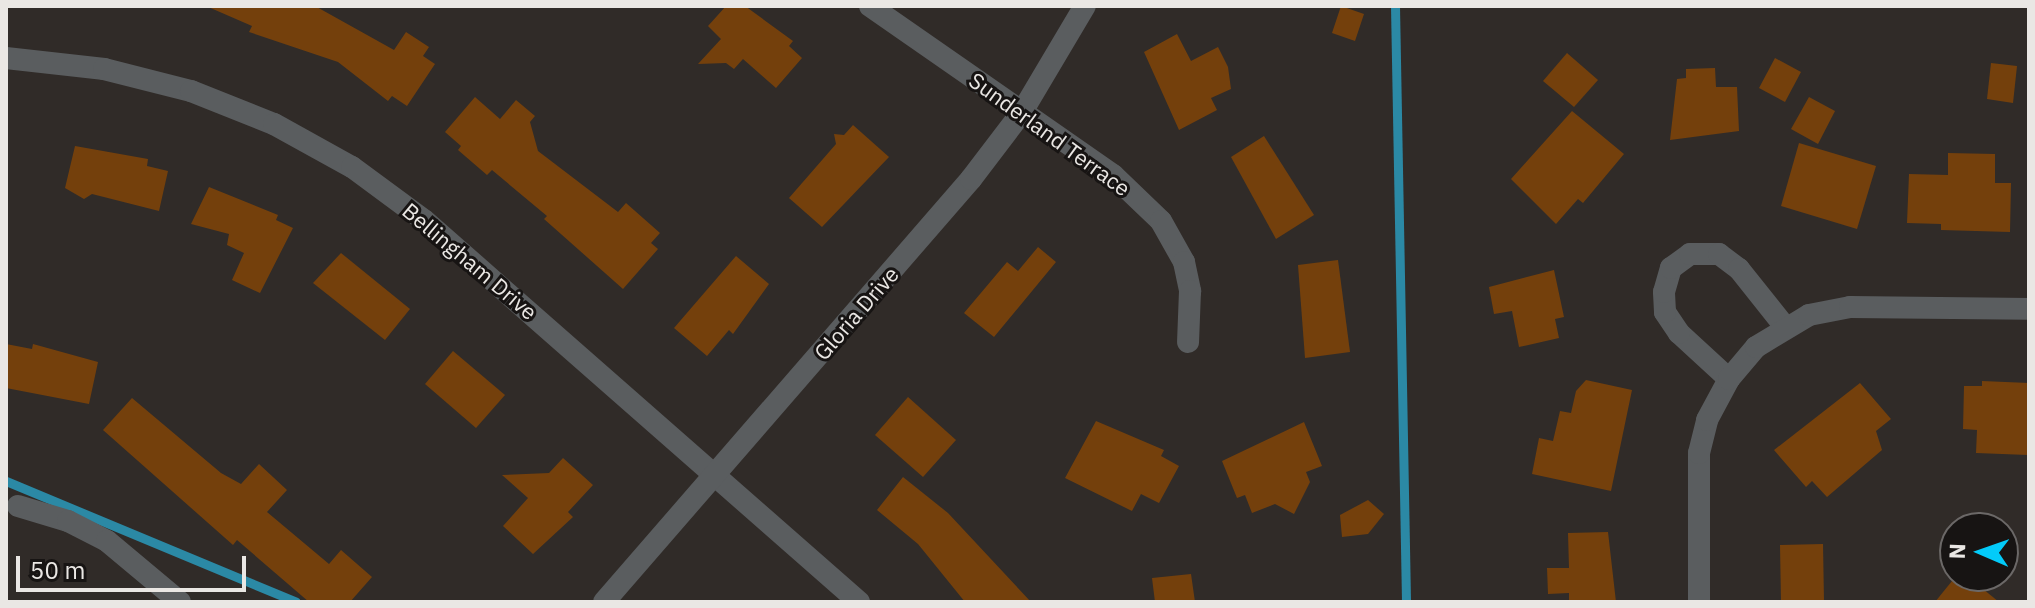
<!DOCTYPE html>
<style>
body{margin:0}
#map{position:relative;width:2035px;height:608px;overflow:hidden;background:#302b28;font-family:"IBM Plex Sans",sans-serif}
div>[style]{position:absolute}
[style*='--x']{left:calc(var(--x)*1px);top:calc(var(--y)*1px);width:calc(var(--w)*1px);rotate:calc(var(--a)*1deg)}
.stream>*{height:9px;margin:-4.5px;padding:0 4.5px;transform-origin:4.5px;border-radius:4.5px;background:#2b89a5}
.building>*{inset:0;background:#74400c}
.minor>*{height:22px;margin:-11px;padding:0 11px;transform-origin:11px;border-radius:11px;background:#5a5d5f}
span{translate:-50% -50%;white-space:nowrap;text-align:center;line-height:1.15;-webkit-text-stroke:6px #171413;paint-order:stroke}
.street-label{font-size:22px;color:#eae7e4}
.frame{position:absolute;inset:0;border:8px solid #eae7e4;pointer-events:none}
.north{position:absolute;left:1939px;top:512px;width:80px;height:80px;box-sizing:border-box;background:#171413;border:2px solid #6b6867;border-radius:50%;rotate:272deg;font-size:22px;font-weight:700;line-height:32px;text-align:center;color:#eae7e4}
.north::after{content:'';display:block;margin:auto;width:28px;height:36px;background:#03cbf9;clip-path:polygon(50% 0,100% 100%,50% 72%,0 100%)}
.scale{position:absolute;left:16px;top:556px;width:230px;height:36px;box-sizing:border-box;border:4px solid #eae7e4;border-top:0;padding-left:10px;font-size:24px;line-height:28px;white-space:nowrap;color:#eae7e4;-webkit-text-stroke:6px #171413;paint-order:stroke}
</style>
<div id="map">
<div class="stream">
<i style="--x:1395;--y:6;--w:596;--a:88.94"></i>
<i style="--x:6;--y:481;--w:314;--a:22.6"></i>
</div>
<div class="building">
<i style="clip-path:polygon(206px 6px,315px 6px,394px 50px,406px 32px,429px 47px,423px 56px,435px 64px,407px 106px,392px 96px,388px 101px,338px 62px,249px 32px,252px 26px)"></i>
<i style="clip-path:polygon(726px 6px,745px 6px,793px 41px,789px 46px,802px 58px,776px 88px,743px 59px,734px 69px,726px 63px,698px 64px,721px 39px,708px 26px)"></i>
<i style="clip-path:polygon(1341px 6px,1364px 14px,1355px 41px,1332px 33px)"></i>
<i style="clip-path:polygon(1177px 34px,1191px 61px,1218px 47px,1228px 67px,1231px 89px,1211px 98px,1217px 110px,1179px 130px,1144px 52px)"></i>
<i style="clip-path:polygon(1567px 53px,1598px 80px,1574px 107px,1543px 81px)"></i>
<i style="clip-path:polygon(1775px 58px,1801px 72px,1785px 102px,1759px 88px)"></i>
<i style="clip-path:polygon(1991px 63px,2017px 66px,2013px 103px,1987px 99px)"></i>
<i style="clip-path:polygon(1715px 68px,1716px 87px,1737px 87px,1739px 131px,1670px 140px,1677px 79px,1686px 78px,1686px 69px)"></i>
<i style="clip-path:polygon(475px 97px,500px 119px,516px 100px,535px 116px,530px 122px,538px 151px,618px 212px,626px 203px,660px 233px,651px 243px,658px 249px,623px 289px,544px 219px,547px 216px,492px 170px,487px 175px,458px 150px,461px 146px,445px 132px)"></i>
<i style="clip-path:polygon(1809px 97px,1835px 111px,1818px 144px,1791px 129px)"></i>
<i style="clip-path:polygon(1572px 111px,1624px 154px,1583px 203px,1578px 199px,1556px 224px,1511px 179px)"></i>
<i style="clip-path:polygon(853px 125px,889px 157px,822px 227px,789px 198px,836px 144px,834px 134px,844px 135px)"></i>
<i style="clip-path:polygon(1264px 136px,1314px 215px,1276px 239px,1231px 157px)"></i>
<i style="clip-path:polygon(1799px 143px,1876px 166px,1857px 229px,1781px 206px)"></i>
<i style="clip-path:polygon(75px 146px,148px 159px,147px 166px,168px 171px,159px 211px,92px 194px,84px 199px,65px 188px)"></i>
<i style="clip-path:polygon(1948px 153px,1995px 154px,1995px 183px,2011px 183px,2010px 232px,1941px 230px,1941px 224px,1907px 223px,1909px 174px,1948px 175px)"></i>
<i style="clip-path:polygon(209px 187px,278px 215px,276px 220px,293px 228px,260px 293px,232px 280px,244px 253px,227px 245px,229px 234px,191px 224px)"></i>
<i style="clip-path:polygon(1038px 247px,1056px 262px,994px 337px,964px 313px,1007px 262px,1018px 271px)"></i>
<i style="clip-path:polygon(341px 253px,410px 309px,385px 340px,313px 283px)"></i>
<i style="clip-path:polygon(736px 256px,769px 284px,733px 334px,729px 330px,707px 356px,674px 328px)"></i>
<i style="clip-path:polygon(1338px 260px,1350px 352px,1305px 358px,1298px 265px)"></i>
<i style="clip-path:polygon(1554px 270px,1564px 317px,1555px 319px,1559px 338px,1519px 347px,1512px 311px,1494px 314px,1489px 287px)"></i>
<i style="clip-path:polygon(6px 344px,32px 349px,33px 344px,98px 362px,89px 404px,6px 388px)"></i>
<i style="clip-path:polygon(453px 351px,505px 395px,476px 428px,425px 384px)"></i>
<i style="clip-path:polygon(1586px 380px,1632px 390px,1611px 491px,1532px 474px,1539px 438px,1553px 441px,1560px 411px,1571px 413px,1576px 391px)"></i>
<i style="clip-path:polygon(1982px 381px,2029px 383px,2028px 455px,1976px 453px,1977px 430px,1963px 429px,1964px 386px,1982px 386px)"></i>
<i style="clip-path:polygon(1860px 383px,1891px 419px,1876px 431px,1882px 450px,1827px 497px,1812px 481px,1806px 487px,1774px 450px)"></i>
<i style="clip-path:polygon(908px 397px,956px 440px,923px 477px,875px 435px)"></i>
<i style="clip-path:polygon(132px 398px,221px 473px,241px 484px,259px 464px,287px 490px,267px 512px,329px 564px,341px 550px,372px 577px,350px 602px,309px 602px,237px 540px,233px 545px,103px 430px)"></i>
<i style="clip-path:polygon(1096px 421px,1164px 450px,1161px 456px,1179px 466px,1159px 503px,1141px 494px,1132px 511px,1065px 478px)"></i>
<i style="clip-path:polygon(1304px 422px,1322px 466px,1306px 472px,1310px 482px,1294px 514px,1275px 504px,1252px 513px,1245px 495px,1237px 498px,1222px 461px)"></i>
<i style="clip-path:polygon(563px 458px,593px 485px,568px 512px,573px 517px,533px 554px,503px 526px,528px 498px,502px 475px,549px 473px)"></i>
<i style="clip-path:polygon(903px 477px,948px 513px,1031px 602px,965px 602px,918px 544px,877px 510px)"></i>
<i style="clip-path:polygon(1368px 500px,1384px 514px,1368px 534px,1342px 537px,1340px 515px)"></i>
<i style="clip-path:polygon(1608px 532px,1616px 602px,1569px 602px,1569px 593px,1548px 594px,1547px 568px,1569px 568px,1568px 533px)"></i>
<i style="clip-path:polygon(1823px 544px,1824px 602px,1781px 602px,1780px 545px)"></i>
<i style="clip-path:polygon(1191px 574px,1195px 602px,1155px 602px,1152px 578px)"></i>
<i style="clip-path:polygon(1956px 576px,1967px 576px,1999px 602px,1935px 602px)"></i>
</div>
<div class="minor">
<i style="--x:870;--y:6;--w:296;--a:34.8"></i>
<i style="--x:1113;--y:175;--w:66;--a:43.8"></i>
<i style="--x:1161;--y:221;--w:47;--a:60.7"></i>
<i style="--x:1184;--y:262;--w:30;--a:78"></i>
<i style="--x:1190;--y:291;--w:51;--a:92.2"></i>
<i style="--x:6;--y:58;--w:99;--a:6.4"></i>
<i style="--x:104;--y:69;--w:90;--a:14.2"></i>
<i style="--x:191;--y:91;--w:89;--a:21.7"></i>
<i style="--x:274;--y:124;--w:89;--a:28.9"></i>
<i style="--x:352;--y:167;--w:89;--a:36.4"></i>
<i style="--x:424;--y:220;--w:579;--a:41.29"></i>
<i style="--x:1729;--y:379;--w:68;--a:-137.4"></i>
<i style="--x:1679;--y:333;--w:25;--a:-124"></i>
<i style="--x:1665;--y:312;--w:20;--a:-93"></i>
<i style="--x:1664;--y:292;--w:25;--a:-74"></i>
<i style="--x:1671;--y:268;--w:24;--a:-36"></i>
<i style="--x:1690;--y:254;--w:29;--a:0"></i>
<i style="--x:1719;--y:254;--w:25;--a:37"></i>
<i style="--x:1739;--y:269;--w:75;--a:51.5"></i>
<i style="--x:18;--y:506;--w:52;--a:16.7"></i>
<i style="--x:68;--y:521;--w:44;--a:27.1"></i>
<i style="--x:107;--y:541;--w:95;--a:39.9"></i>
<i style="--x:604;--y:602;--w:560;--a:-49.05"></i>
<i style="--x:971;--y:179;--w:84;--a:-52.7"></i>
<i style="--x:1022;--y:112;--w:123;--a:-59.3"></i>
<i style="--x:1699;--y:602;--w:149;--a:-90"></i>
<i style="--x:1699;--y:453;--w:34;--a:-76"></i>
<i style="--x:1707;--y:420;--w:47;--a:-61.8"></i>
<i style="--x:1729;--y:379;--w:42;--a:-49.8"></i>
<i style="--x:1756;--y:347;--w:62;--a:-31.1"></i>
<i style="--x:1809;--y:315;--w:42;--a:-11"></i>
<i style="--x:1850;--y:307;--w:179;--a:0.6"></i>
</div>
<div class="street-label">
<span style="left:1050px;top:134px;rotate:36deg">Sunderland Terrace</span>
<span style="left:470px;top:261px;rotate:40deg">Bellingham Drive</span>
<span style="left:856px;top:313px;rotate:-49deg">Gloria Drive</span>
</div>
<div class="frame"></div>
<div class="north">N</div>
<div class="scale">50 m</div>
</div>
